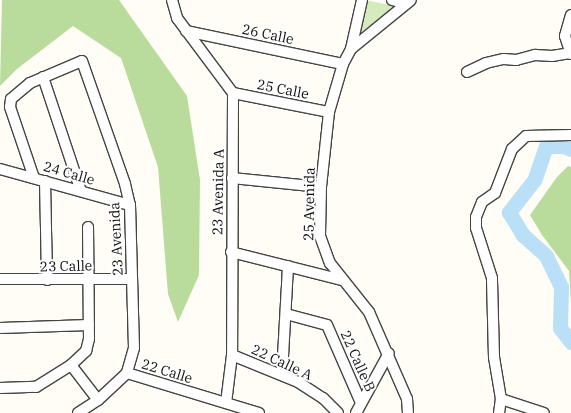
<!DOCTYPE html>
<style>
body{margin:0}
#map{position:relative;width:571px;height:413px;overflow:hidden;background:#fffdf5;font-family:"IBM Plex Serif",serif}
div>[style]{position:absolute}
[style*='--x']{left:calc(var(--x)*1px);top:calc(var(--y)*1px);width:calc(var(--w)*1px);rotate:calc(var(--a)*1deg)}
.green>*{inset:0;background:#d5ebbd}
.forest>*{inset:0;background:#b9dc9c}
.river>*{height:15px;margin:-7.5px;padding:0 7.5px;transform-origin:7.5px;border-radius:7.5px;background:#b9e0f7}
.roads{filter:drop-shadow(1px 0 #444) drop-shadow(-1px 0 #444) drop-shadow(0 1px #444) drop-shadow(0 -1px #444)}
.minor>*{height:10px;margin:-5px;padding:0 5px;transform-origin:5px;border-radius:5px;background:#fff}
span{translate:-50% -50%;white-space:nowrap;text-align:center;line-height:1.15;-webkit-text-stroke:4px #fff;paint-order:stroke}
.street-label{font-size:14px;color:#111}
</style>
<div id="map">
<div class="green">
<i style="clip-path:polygon(365px 0,395px 6px,357px 35px)"></i>
</div>
<div class="forest">
<i style="clip-path:polygon(2px 0,119px 0,187px 96px,200px 180px,199px 275px,178px 322px,168px 294px,158px 167px,121px 58px,73px 26px,17px 69px,0 86px)"></i>
<i style="clip-path:polygon(568px 166px,571px 167px,571px 304px,569px 271px,542px 235px,530px 215px,557px 177px)"></i>
</div>
<div class="river">
<i style="--x:571;--y:149;--w:9;--a:-159"></i>
<i style="--x:563;--y:146;--w:17;--a:180"></i>
<i style="--x:546;--y:146;--w:36;--a:109"></i>
<i style="--x:534;--y:180;--w:41;--a:128"></i>
<i style="--x:509;--y:212;--w:27;--a:59"></i>
<i style="--x:523;--y:235;--w:31;--a:42"></i>
<i style="--x:546;--y:256;--w:34;--a:64"></i>
<i style="--x:561;--y:287;--w:41;--a:91.4"></i>
<i style="--x:560;--y:328;--w:18;--a:52"></i>
</div>
<div class="roads">
<div class="minor">
<i style="--x:172;--y:0;--w:19;--a:74"></i>
<i style="--x:177;--y:18;--w:94;--a:53.3"></i>
<i style="--x:233;--y:93;--w:262;--a:90.2"></i>
<i style="--x:232;--y:355;--w:48;--a:97.1"></i>
<i style="--x:362;--y:0;--w:50;--a:102.7"></i>
<i style="--x:351;--y:49;--w:17;--a:118"></i>
<i style="--x:343;--y:64;--w:50;--a:106.3"></i>
<i style="--x:329;--y:112;--w:75;--a:96.1"></i>
<i style="--x:321;--y:187;--w:49;--a:91.2"></i>
<i style="--x:320;--y:236;--w:29;--a:70"></i>
<i style="--x:330;--y:263;--w:63;--a:51.5"></i>
<i style="--x:369;--y:312;--w:95;--a:66.4"></i>
<i style="--x:407;--y:399;--w:14;--a:86"></i>
<i style="--x:392;--y:0;--w:8;--a:14"></i>
<i style="--x:400;--y:2;--w:4;--a:76"></i>
<i style="--x:571;--y:15;--w:22;--a:106"></i>
<i style="--x:565;--y:36;--w:19;--a:72"></i>
<i style="--x:186;--y:31;--w:160;--a:11.9"></i>
<i style="--x:351;--y:49;--w:77;--a:-39.2"></i>
<i style="--x:467;--y:72;--w:21;--a:-25"></i>
<i style="--x:486;--y:63;--w:18;--a:-13"></i>
<i style="--x:504;--y:59;--w:12;--a:5"></i>
<i style="--x:516;--y:60;--w:20;--a:-15"></i>
<i style="--x:535;--y:55;--w:17;--a:3"></i>
<i style="--x:552;--y:56;--w:18;--a:-9"></i>
<i style="--x:43;--y:77;--w:120;--a:71.6"></i>
<i style="--x:233;--y:93;--w:98;--a:11.2"></i>
<i style="--x:0;--y:169;--w:135;--a:15.5"></i>
<i style="--x:34;--y:178;--w:75;--a:-108.7"></i>
<i style="--x:10;--y:107;--w:8;--a:-83"></i>
<i style="--x:11;--y:99;--w:25;--a:-40"></i>
<i style="--x:30;--y:83;--w:56;--a:-22.9"></i>
<i style="--x:82;--y:61;--w:130;--a:70.7"></i>
<i style="--x:125;--y:184;--w:22;--a:77"></i>
<i style="--x:130;--y:205;--w:143;--a:88.4"></i>
<i style="--x:134;--y:348;--w:26;--a:106"></i>
<i style="--x:232;--y:178;--w:89;--a:5.8"></i>
<i style="--x:45;--y:181;--w:99;--a:88.8"></i>
<i style="--x:231;--y:252;--w:114;--a:14.2"></i>
<i style="--x:0;--y:279;--w:132;--a:0"></i>
<i style="--x:286;--y:314;--w:42;--a:15"></i>
<i style="--x:327;--y:325;--w:85;--a:66.4"></i>
<i style="--x:0;--y:328;--w:89;--a:-1.9"></i>
<i style="--x:232;--y:355;--w:71;--a:22.2"></i>
<i style="--x:298;--y:382;--w:30;--a:33"></i>
<i style="--x:323;--y:398;--w:21;--a:45"></i>
<i style="--x:71;--y:365;--w:44;--a:52.4"></i>
<i style="--x:127;--y:373;--w:138;--a:16.9"></i>
<i style="--x:282;--y:374;--w:108;--a:-86.8"></i>
<i style="--x:0;--y:388;--w:36;--a:-2"></i>
<i style="--x:36;--y:387;--w:41;--a:-32.2"></i>
<i style="--x:71;--y:365;--w:21;--a:-43"></i>
<i style="--x:86;--y:351;--w:12;--a:-76"></i>
<i style="--x:89;--y:339;--w:112;--a:-90.5"></i>
<i style="--x:501;--y:399;--w:45;--a:18"></i>
<i style="--x:78;--y:413;--w:24;--a:-33"></i>
<i style="--x:98;--y:400;--w:40;--a:-43"></i>
<i style="--x:356;--y:413;--w:68;--a:-61.2"></i>
<i style="--x:499;--y:413;--w:14;--a:-82"></i>
<i style="--x:501;--y:399;--w:43;--a:-99.5"></i>
<i style="--x:494;--y:357;--w:79;--a:-91.5"></i>
<i style="--x:492;--y:278;--w:52;--a:-107.7"></i>
<i style="--x:476;--y:228;--w:11;--a:-90"></i>
<i style="--x:476;--y:217;--w:16;--a:-68"></i>
<i style="--x:482;--y:202;--w:16;--a:-35"></i>
<i style="--x:495;--y:193;--w:47;--a:-68.9"></i>
<i style="--x:512;--y:149;--w:19;--a:-43"></i>
<i style="--x:526;--y:136;--w:45;--a:-1.3"></i>
</div>
</div>
<div class="street-label">
<span style="left:268px;top:34px;rotate:12deg">26 Calle</span>
<span style="left:283px;top:89px;rotate:11deg">25 Calle</span>
<span style="left:69px;top:173px;rotate:16deg">24 Calle</span>
<span style="left:218px;top:192px;rotate:-89deg">23 Avenida A</span>
<span style="left:309px;top:204px;rotate:-89deg">25 Avenida</span>
<span style="left:116px;top:239px;rotate:-93deg">23 Avenida</span>
<span style="left:66px;top:266px;rotate:-1deg">23 Calle</span>
<span style="left:358px;top:361px;rotate:66deg">22 Calle B</span>
<span style="left:282px;top:362px;rotate:25deg">22 Calle A</span>
<span style="left:167px;top:371px;rotate:17deg">22 Calle</span>
</div>
</div>
